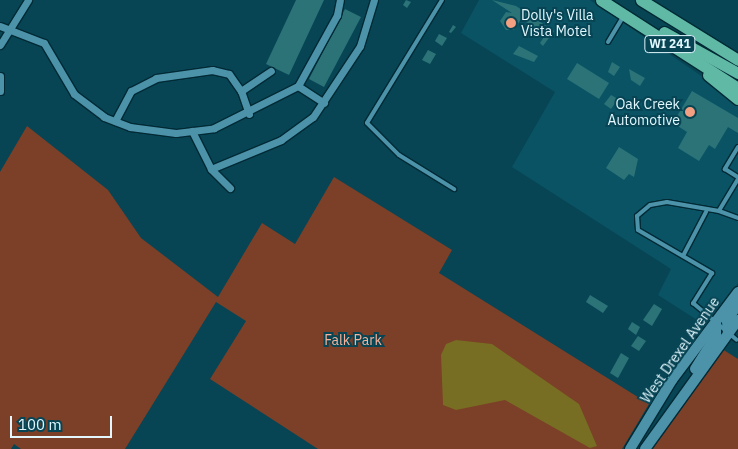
<!DOCTYPE html>
<style>
body{margin:0}
#map{position:relative;width:738px;height:449px;overflow:hidden;background:#074555;font-family:"IBM Plex Sans",sans-serif}
div>[style]{position:absolute}
[style*='--x']{left:calc(var(--x)*1px);top:calc(var(--y)*1px);width:calc(var(--w)*1px);rotate:calc(var(--a)*1deg)}
.built>*{inset:0;background:#095364}
.green>*{inset:0;background:#7c3f27}
.water>*{inset:0;background:#776d23}
.building>*{inset:0;background:#2c7378}
.roads{filter:drop-shadow(1px 0 #012a35) drop-shadow(-1px 0 #012a35) drop-shadow(0 1px #012a35) drop-shadow(0 -1px #012a35)}
.lane>*{height:4px;margin:-2px;padding:0 2px;transform-origin:2px;border-radius:2px;background:#4c93aa}
.street>*{height:7px;margin:-3.5px;padding:0 3.5px;transform-origin:3.5px;border-radius:3.5px;background:#4c93aa}
.secondary>*{height:10px;margin:-5px;padding:0 5px;transform-origin:5px;border-radius:5px;background:#4c93aa}
.primary>*{height:11px;margin:-5.5px;padding:0 5.5px;transform-origin:5.5px;border-radius:5.5px;background:#60b9a5}
.dots>*{width:14px;height:14px;translate:-50% -50%;box-sizing:border-box;border:2px solid #074555;border-radius:50%}
span{translate:-50% -50%;white-space:nowrap;text-align:center;line-height:1.15;-webkit-text-stroke:4px #074555;paint-order:stroke}
.shield-label span{padding:1px 4px;background:#074555;border:1px solid;border-radius:4px;-webkit-text-stroke-width:0}
.shield-label{font-size:12px;color:#e2f7fe;font-weight:700}
.poi-label{font-size:14px;color:#e2f7fe}
.left{translate:0 -50%;text-align:left}
.right{translate:-100% -50%;text-align:right}
.park-label{font-size:14px;color:#f7b299}
.street-label{font-size:14px;color:#e2f7fe}
.scale{position:absolute;left:10px;top:416px;width:102px;height:22px;box-sizing:border-box;border:2px solid #e2f7fe;border-top:0;padding-left:6px;font-size:15px;line-height:18px;white-space:nowrap;color:#e2f7fe;-webkit-text-stroke:4px #074555;paint-order:stroke}
</style>
<div id="map">
<div class="built">
<i style="clip-path:polygon(479px 0,590px 0,738px 101px,738px 283px,708px 327px,658px 295px,671px 269px,512px 167px,555px 92px,461px 33px)"></i>
</div>
<div class="green">
<i style="clip-path:polygon(27px 126px,108px 190px,141px 238px,218px 297px,262px 223px,295px 244px,334px 177px,452px 250px,439px 273px,649px 404px,622px 449px,318px 449px,210px 379px,246px 321px,216px 302px,125px 449px,21px 449px,14px 444px,11px 449px,0 449px,0 172px)"></i>
<i style="clip-path:polygon(722px 349px,738px 359px,738px 449px,652px 449px)"></i>
</div>
<div class="water">
<i style="clip-path:polygon(456px 340px,492px 344px,579px 404px,597px 446px,590px 448px,505px 400px,456px 410px,443px 405px,441px 355px,446px 344px)"></i>
</div>
<div class="building">
<i style="clip-path:polygon(296px 0,324px 0,289px 75px,266px 64px)"></i>
<i style="clip-path:polygon(406px 0,411px 2px,407px 8px,403px 5px)"></i>
<i style="clip-path:polygon(492px 0,516px 6px,554px 31px,543px 46px,540px 43px,546px 34px,521px 19px,514px 30px,506px 30px,500px 21px,506px 12px,512px 13px)"></i>
<i style="clip-path:polygon(345px 9px,361px 17px,324px 87px,309px 79px)"></i>
<i style="clip-path:polygon(453px 25px,456px 27px,451px 33px,449px 32px)"></i>
<i style="clip-path:polygon(439px 34px,447px 38px,442px 46px,435px 41px)"></i>
<i style="clip-path:polygon(519px 46px,538px 56px,534px 62px,513px 54px)"></i>
<i style="clip-path:polygon(428px 50px,436px 54px,430px 64px,422px 60px)"></i>
<i style="clip-path:polygon(612px 62px,620px 67px,614px 76px,608px 72px)"></i>
<i style="clip-path:polygon(577px 63px,609px 83px,599px 99px,567px 79px)"></i>
<i style="clip-path:polygon(629px 69px,645px 78px,640px 86px,631px 80px)"></i>
<i style="clip-path:polygon(692px 91px,738px 118px,738px 133px,728px 127px,715px 149px,709px 145px,699px 161px,678px 148px,687px 132px,673px 123px)"></i>
<i style="clip-path:polygon(611px 95px,618px 99px,611px 109px,604px 104px)"></i>
<i style="clip-path:polygon(618px 117px,624px 121px,621px 124px,616px 121px)"></i>
<i style="clip-path:polygon(619px 147px,638px 159px,634px 177px,629px 174px,624px 180px,606px 168px)"></i>
<i style="clip-path:polygon(590px 295px,608px 306px,603px 313px,586px 302px)"></i>
<i style="clip-path:polygon(654px 304px,662px 309px,652px 326px,643px 320px)"></i>
<i style="clip-path:polygon(632px 322px,640px 327px,636px 335px,628px 329px)"></i>
<i style="clip-path:polygon(638px 336px,646px 341px,639px 351px,631px 346px)"></i>
<i style="clip-path:polygon(621px 353px,629px 358px,618px 378px,610px 373px)"></i>
</div>
<div class="roads">
<div class="lane">
<i style="--x:442;--y:0;--w:144;--a:121.4"></i>
<i style="--x:367;--y:123;--w:45;--a:45"></i>
<i style="--x:399;--y:155;--w:65;--a:31.7"></i>
<i style="--x:608;--y:42;--w:29;--a:-59"></i>
<i style="--x:738;--y:147;--w:26;--a:121"></i>
<i style="--x:725;--y:169;--w:15;--a:32"></i>
<i style="--x:738;--y:179;--w:37;--a:121"></i>
<i style="--x:719;--y:211;--w:20;--a:20"></i>
<i style="--x:719;--y:211;--w:53;--a:-170.2"></i>
<i style="--x:667;--y:202;--w:17;--a:170"></i>
<i style="--x:650;--y:205;--w:17;--a:140"></i>
<i style="--x:637;--y:216;--w:14;--a:86"></i>
<i style="--x:638;--y:230;--w:86;--a:30.2"></i>
<i style="--x:712;--y:273;--w:36;--a:122"></i>
<i style="--x:693;--y:303;--w:57;--a:40.1"></i>
<i style="--x:683;--y:256;--w:50;--a:-62.4"></i>
</div>
<div class="street">
<i style="--x:0;--y:26;--w:47;--a:21.1"></i>
<i style="--x:44;--y:43;--w:59;--a:59.5"></i>
<i style="--x:74;--y:94;--w:38;--a:37"></i>
<i style="--x:104;--y:117;--w:28;--a:21"></i>
<i style="--x:130;--y:127;--w:46;--a:7.4"></i>
<i style="--x:176;--y:133;--w:38;--a:-7"></i>
<i style="--x:214;--y:128;--w:94;--a:-26.6"></i>
<i style="--x:0;--y:45;--w:53;--a:-58.1"></i>
<i style="--x:0;--y:76;--w:15;--a:90"></i>
<i style="--x:298;--y:86;--w:81;--a:-61.2"></i>
<i style="--x:337;--y:15;--w:15;--a:-79"></i>
<i style="--x:298;--y:86;--w:31;--a:33"></i>
<i style="--x:249;--y:114;--w:24;--a:-109"></i>
<i style="--x:241;--y:91;--w:36;--a:-34"></i>
<i style="--x:115;--y:121;--w:34;--a:-62"></i>
<i style="--x:131;--y:91;--w:28;--a:-27"></i>
<i style="--x:156;--y:78;--w:57;--a:-8.1"></i>
<i style="--x:212;--y:70;--w:17;--a:13"></i>
<i style="--x:229;--y:74;--w:21;--a:55"></i>
<i style="--x:192;--y:131;--w:42;--a:63.4"></i>
<i style="--x:230;--y:188;--w:27;--a:-135"></i>
<i style="--x:211;--y:169;--w:76;--a:-22.5"></i>
<i style="--x:281;--y:140;--w:39;--a:-36"></i>
<i style="--x:313;--y:117;--w:85;--a:-56.5"></i>
<i style="--x:360;--y:46;--w:48;--a:-73.1"></i>
</div>
<div class="secondary">
<i style="--x:728;--y:333;--w:12;--a:-95"></i>
<i style="--x:727;--y:321;--w:20;--a:-57"></i>
<i style="--x:695;--y:369;--w:40;--a:-58"></i>
<i style="--x:716;--y:335;--w:13;--a:-90"></i>
<i style="--x:630;--y:449;--w:81;--a:-58.7"></i>
<i style="--x:672;--y:380;--w:110;--a:-53.1"></i>
<i style="--x:645;--y:449;--w:159;--a:-54.2"></i>
</div>
<div class="primary">
<i style="--x:601;--y:0;--w:163;--a:32.7"></i>
<i style="--x:641;--y:0;--w:114;--a:31.7"></i>
<i style="--x:664;--y:32;--w:85;--a:29"></i>
<i style="--x:708;--y:75;--w:38;--a:39"></i>
</div>
</div>
<div class="dots">
<i style="left:511px;top:23px;background:#f2a081"></i>
<i style="left:690px;top:112px;background:#f2a081"></i>
</div>
<div class="shield-label">
<span style="left:670px;top:44px">WI 241</span>
</div>
<div class="poi-label">
<span class="left" style="left:521px;top:23px">Dolly's Villa<br>Vista Motel</span>
<span class="right" style="left:680px;top:112px">Oak Creek<br>Automotive</span>
</div>
<div class="park-label">
<span style="left:353px;top:340px">Falk Park</span>
</div>
<div class="street-label">
<span style="left:680px;top:350px;rotate:-55deg">West Drexel Avenue</span>
</div>
<div class="scale">100 m</div>
</div>
